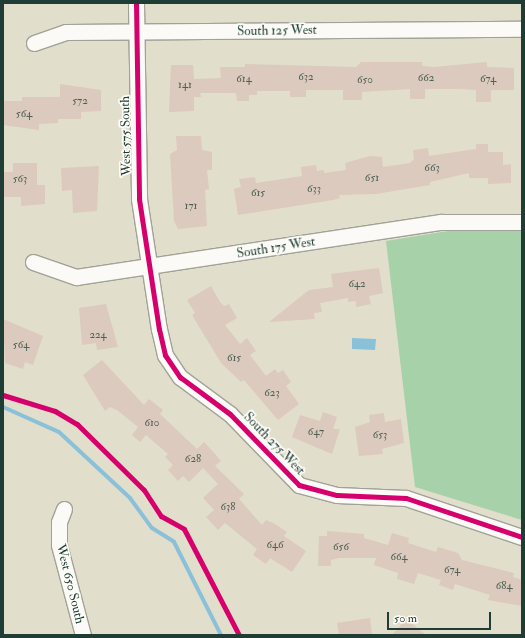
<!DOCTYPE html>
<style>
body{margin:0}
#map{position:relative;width:525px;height:638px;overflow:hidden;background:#e2decc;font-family:"IM FELL Double Pica",serif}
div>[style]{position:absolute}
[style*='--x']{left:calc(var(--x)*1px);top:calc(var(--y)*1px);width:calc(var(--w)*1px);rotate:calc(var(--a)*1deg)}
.green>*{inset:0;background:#a7d2a9}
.water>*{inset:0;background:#8ac1d9}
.stream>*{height:4px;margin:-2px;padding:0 2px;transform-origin:2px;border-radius:2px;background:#8ac1d9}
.building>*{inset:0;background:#dbcabd}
.roads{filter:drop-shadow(1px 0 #a1a297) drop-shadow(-1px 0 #a1a297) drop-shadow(0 1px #a1a297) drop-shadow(0 -1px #a1a297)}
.minor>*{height:15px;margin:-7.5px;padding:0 7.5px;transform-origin:7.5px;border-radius:7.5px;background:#fbfaf7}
.cycleway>*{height:5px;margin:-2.5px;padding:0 2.5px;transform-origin:2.5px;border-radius:2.5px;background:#d6006c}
span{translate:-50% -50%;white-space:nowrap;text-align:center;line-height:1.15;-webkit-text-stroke:3.5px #fdfcf7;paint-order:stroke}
.number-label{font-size:11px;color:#4e6056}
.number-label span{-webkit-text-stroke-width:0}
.street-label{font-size:13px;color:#1f3d34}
.frame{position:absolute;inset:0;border:4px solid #1f3d34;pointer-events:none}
.scale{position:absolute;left:387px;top:612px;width:104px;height:18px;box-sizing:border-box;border:2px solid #1f3d34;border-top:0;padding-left:5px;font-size:12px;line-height:14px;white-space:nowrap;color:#1f3d34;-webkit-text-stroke:3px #fdfcf7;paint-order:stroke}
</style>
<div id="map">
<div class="green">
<i style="clip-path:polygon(522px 230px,522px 520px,415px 487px,386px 241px,448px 231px)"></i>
</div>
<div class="water">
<i style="clip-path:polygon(352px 338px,376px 339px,375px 350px,352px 349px)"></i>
</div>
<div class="stream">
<i style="--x:3;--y:407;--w:61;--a:24.1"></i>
<i style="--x:59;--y:432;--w:97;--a:42.9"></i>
<i style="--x:130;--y:498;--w:37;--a:54"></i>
<i style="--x:152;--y:528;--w:26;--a:32"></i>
<i style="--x:174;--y:542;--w:104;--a:63.2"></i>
</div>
<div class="building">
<i style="clip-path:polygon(361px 62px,422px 62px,422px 66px,434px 67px,487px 62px,487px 67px,514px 68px,514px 90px,491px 90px,491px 102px,476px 102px,476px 90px,462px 89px,425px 89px,425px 99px,410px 99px,410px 89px,362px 92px,362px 100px,343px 100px,343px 90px,306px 90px,306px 97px,290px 97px,290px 91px,257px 91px,257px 95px,249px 95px,249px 101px,237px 101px,236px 93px,200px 93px,201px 97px,194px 97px,194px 111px,169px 112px,171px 65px,193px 65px,194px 79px,221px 78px,220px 67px,245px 67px,245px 64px,356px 67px)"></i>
<i style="clip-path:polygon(60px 84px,101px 90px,101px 111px,81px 112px,81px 119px,58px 119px,58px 123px,39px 124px,39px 130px,3px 125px,4px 101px,22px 101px,22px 97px,60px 97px)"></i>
<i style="clip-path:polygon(176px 136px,201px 136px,202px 150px,212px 152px,212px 170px,207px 170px,209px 189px,205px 190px,207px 226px,178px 229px,174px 221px,170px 154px,177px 150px)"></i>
<i style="clip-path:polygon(476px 144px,488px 144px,488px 152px,503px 152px,503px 165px,511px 164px,511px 183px,488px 184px,488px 178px,469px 178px,469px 173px,430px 182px,430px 185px,376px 194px,339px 195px,340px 198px,333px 200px,238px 215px,234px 189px,241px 187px,239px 179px,255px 177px,256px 183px,302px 176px,301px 167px,316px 165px,317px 171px,324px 170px,324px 173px,346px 170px,345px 163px,370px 156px,382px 157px,383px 167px,410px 163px,414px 159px,413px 150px,428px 148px,429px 156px,476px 149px)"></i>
<i style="clip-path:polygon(13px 163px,37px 163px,37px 185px,45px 185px,45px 204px,21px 206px,21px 197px,3px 197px,3px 172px,13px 172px)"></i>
<i style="clip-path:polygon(99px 166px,97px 211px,73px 213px,72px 190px,62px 191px,61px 168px)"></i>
<i style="clip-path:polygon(379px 268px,383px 293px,369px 296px,371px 304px,356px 307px,356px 301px,348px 302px,348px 298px,320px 303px,322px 312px,314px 313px,315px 319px,269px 322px,309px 290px,333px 287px,331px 274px)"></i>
<i style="clip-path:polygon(211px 286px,220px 302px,224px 306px,229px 304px,237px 318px,225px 325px,240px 344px,247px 338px,256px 351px,250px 355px,266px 376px,275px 369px,278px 373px,283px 370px,291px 382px,286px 386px,299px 404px,278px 420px,244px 380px,241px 382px,221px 363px,192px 315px,195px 313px,187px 300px)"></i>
<i style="clip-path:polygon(106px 304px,118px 347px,97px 350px,96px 343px,82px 345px,79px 308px)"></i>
<i style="clip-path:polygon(3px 319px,43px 336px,33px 365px,25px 362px,23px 369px,5px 363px)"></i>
<i style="clip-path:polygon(102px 360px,144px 405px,149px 399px,163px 410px,160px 414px,197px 449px,204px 442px,216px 455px,221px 461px,215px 466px,244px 494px,239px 499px,262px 525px,266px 520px,273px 523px,287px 532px,284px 536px,306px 551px,292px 572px,270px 558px,266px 564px,253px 555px,257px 549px,225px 523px,218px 530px,206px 517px,214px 510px,203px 498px,218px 484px,203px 468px,189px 482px,183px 476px,178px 481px,168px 470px,173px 465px,165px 457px,168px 454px,146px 435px,140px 442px,132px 435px,138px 427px,117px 410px,110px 407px,105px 411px,83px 375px)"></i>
<i style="clip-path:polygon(323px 412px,337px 417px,333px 429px,340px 429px,332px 454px,292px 437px,300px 415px,320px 421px)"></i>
<i style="clip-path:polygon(384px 413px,385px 422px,401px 419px,404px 443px,382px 449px,383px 454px,359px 456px,355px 427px,370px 422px,369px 415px)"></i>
<i style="clip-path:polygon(327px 531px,364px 534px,364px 538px,388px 545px,392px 533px,409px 538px,408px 543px,436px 552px,438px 547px,458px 553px,462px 560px,514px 573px,513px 577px,522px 580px,522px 606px,488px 600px,490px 595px,455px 584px,453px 590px,439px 585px,441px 580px,418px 573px,414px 584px,397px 579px,398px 573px,374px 565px,376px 558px,339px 558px,331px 560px,331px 566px,318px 566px,319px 536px,327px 536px)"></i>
<i style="clip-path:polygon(370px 618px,372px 635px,339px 635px,337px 623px)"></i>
<i style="clip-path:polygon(406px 619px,426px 635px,392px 635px)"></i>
</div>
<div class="roads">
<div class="minor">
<i style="--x:136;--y:3;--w:196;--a:89.1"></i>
<i style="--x:139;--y:199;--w:132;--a:81.3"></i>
<i style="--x:159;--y:329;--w:27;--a:77"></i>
<i style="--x:165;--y:355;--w:27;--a:56"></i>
<i style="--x:180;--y:377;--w:62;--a:36.5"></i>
<i style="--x:230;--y:414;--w:99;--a:45.8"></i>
<i style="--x:299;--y:485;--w:39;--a:15"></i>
<i style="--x:337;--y:495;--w:69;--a:2.5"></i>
<i style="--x:406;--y:498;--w:122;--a:18.6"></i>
<i style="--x:34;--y:43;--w:34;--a:-19"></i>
<i style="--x:66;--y:32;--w:456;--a:-0.4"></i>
<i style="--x:33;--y:262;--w:46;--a:19.2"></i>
<i style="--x:76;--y:277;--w:369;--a:-8.6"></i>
<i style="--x:441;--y:222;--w:81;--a:0"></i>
<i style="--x:64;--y:509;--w:14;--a:111"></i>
<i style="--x:59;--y:522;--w:23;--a:90"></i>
<i style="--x:59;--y:545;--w:93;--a:75.1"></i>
</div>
</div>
<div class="cycleway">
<i style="--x:136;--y:3;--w:196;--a:89.1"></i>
<i style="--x:139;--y:199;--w:132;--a:81.3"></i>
<i style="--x:159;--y:329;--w:27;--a:77"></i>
<i style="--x:165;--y:355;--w:27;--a:56"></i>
<i style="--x:180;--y:377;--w:62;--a:36.5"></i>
<i style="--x:230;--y:414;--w:99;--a:45.8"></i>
<i style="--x:299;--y:485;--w:39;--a:15"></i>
<i style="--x:337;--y:495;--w:69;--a:2.5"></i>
<i style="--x:406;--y:498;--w:122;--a:18.6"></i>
<i style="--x:3;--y:395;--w:54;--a:17.1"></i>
<i style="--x:55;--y:411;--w:26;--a:31"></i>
<i style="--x:77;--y:424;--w:94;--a:44.6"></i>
<i style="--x:144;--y:490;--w:31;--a:57"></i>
<i style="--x:161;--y:516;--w:26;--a:29"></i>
<i style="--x:184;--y:529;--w:119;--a:62.6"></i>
</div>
<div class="number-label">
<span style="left:306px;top:77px">632</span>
<span style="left:426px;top:78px">662</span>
<span style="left:244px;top:79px">614</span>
<span style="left:488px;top:79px">674</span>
<span style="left:365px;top:80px">650</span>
<span style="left:185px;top:85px">141</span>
<span style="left:80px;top:101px">572</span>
<span style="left:24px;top:114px">564</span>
<span style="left:432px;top:168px">663</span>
<span style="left:372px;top:178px">651</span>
<span style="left:20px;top:179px">563</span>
<span style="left:314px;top:189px">633</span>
<span style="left:258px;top:193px">615</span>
<span style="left:191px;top:206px">171</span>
<span style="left:357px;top:284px">642</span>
<span style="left:98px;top:335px">224</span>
<span style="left:21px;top:345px">564</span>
<span style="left:234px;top:358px">615</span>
<span style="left:272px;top:393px">623</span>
<span style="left:152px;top:423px">610</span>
<span style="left:316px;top:432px">647</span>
<span style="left:380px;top:435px">653</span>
<span style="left:193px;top:459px">628</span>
<span style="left:228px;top:507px">638</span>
<span style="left:275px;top:545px">646</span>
<span style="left:341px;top:547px">656</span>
<span style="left:399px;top:557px">664</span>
<span style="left:452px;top:570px">674</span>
<span style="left:504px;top:586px">684</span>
</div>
<div class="street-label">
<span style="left:277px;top:31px;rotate:-1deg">South 125 West</span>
<span style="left:126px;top:136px;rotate:-91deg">West 575 South</span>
<span style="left:276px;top:248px;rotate:-9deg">South 175 West</span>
<span style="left:274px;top:444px;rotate:46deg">South 275 West</span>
<span style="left:70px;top:584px;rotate:76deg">West 650 South</span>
</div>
<div class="frame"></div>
<div class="scale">50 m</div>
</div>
